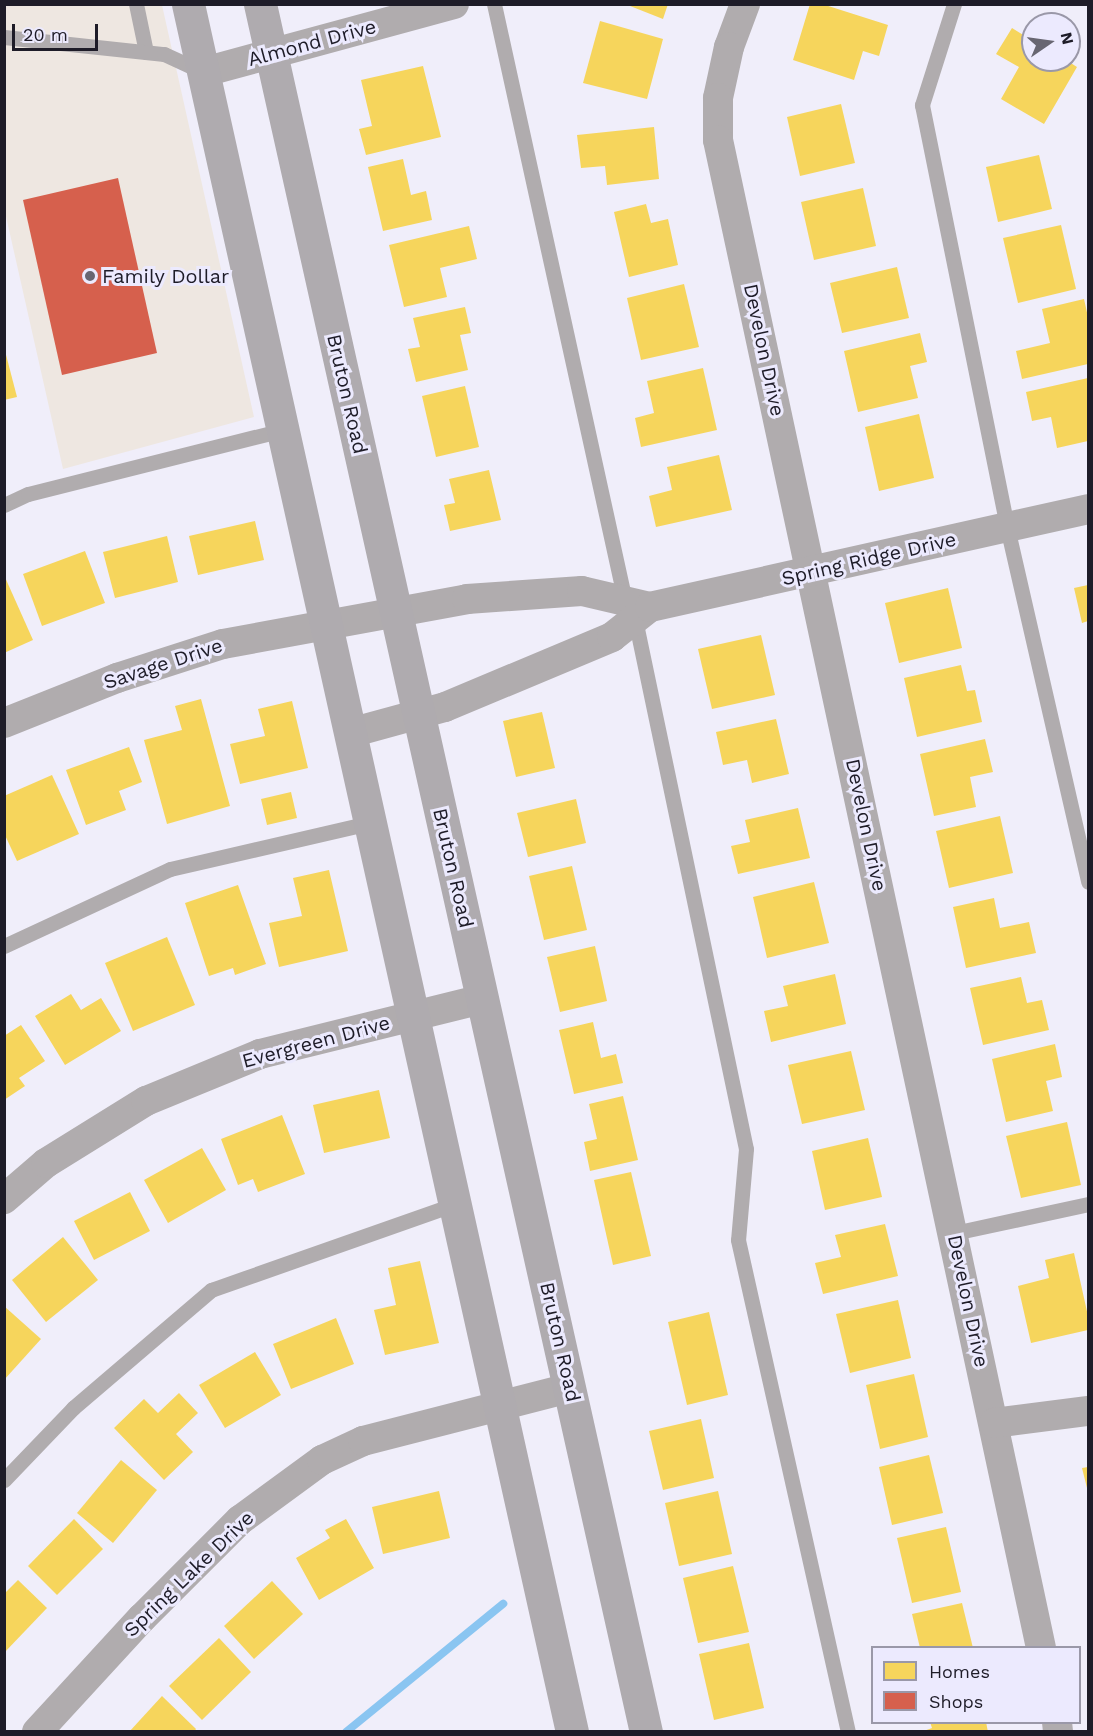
<!DOCTYPE html>
<style>
body{margin:0}
#map{position:relative;width:1093px;height:1736px;overflow:hidden;background:#f0eefa;font-family:"Work Sans",sans-serif}
div>[style]{position:absolute}
[style*='--x']{left:calc(var(--x)*1px);top:calc(var(--y)*1px);width:calc(var(--w)*1px);rotate:calc(var(--a)*1deg)}
.commercial>*{inset:0;background:#eee7e1}
.homes>*{inset:0;background:#f6d55c}
.shops>*{inset:0;background:#d6604d}
.stream>*{height:8px;margin:-4px;padding:0 4px;transform-origin:4px;border-radius:4px;background:#8ac5f1}
.service>*{height:15px;margin:-7.5px;padding:0 7.5px;transform-origin:7.5px;border-radius:7.5px;background:#b0acae}
.minor>*{height:30px;margin:-15px;padding:0 15px;transform-origin:15px;border-radius:15px;background:#b0acae}
.secondary>*{height:33px;margin:-16.5px;padding:0 16.5px;transform-origin:16.5px;border-radius:16.5px;background:#afabaf}
.dots>*{width:16px;height:16px;translate:-50% -50%;box-sizing:border-box;border:3px solid #eceafe;border-radius:50%}
span{translate:-50% -50%;white-space:nowrap;text-align:center;line-height:1.15;-webkit-text-stroke:6px #eceafe;paint-order:stroke}
.street-label{font-size:20px;color:#1e1c28}
.poi-label{font-size:20px;color:#1e1c28}
.left{translate:0 -50%;text-align:left}
.frame{position:absolute;inset:0;border:6px solid #1e1c28;pointer-events:none}
.legend{position:absolute;left:871px;top:1646px;width:210px;height:78px;box-sizing:border-box;background:#eceafe;border:2px solid #9a98a8;margin:0;padding:8px 10px;list-style:none;font-size:18px;color:#1e1c28}
.legend li{display:flex;align-items:center;gap:12px;height:30px}
.legend b{width:30px;border:2px solid #9a98a8}
.north{position:absolute;left:1021px;top:12px;width:60px;height:60px;box-sizing:border-box;background:#eceafe;border:2px solid #9a98a8;border-radius:50%;rotate:77deg;font-size:16px;font-weight:700;line-height:24px;text-align:center;color:#1e1c28}
.north::after{content:'';display:block;margin:auto;width:21px;height:27px;background:#686672;clip-path:polygon(50% 0,100% 100%,50% 72%,0 100%)}
.scale{position:absolute;left:12px;top:24px;width:86px;height:27px;box-sizing:border-box;border:3px solid #1e1c28;border-top:0;padding-left:8px;font-size:18px;line-height:21px;white-space:nowrap;color:#1e1c28;-webkit-text-stroke:4px #eceafe;paint-order:stroke}
</style>
<div id="map">
<div class="commercial">
<i style="clip-path:polygon(4px 5px,162px 5px,254px 417px,63px 469px,5px 212px)"></i>
</div>
<div class="homes">
<i style="clip-path:polygon(625px 4px,668px 4px,663px 19px)"></i>
<i style="clip-path:polygon(810px 4px,822px 4px,888px 25px,879px 56px,863px 51px,854px 80px,793px 60px)"></i>
<i style="clip-path:polygon(600px 21px,663px 39px,647px 99px,583px 83px)"></i>
<i style="clip-path:polygon(1012px 28px,1033px 41px,1033px 60px,1066px 60px,1077px 67px,1044px 124px,1001px 99px,1019px 67px,996px 54px)"></i>
<i style="clip-path:polygon(423px 66px,441px 137px,366px 155px,359px 129px,372px 126px,361px 80px)"></i>
<i style="clip-path:polygon(841px 104px,855px 163px,800px 176px,787px 117px)"></i>
<i style="clip-path:polygon(654px 127px,659px 179px,607px 185px,605px 166px,581px 168px,577px 135px)"></i>
<i style="clip-path:polygon(1039px 155px,1052px 209px,998px 222px,986px 167px)"></i>
<i style="clip-path:polygon(403px 159px,411px 195px,426px 191px,432px 220px,383px 231px,368px 167px)"></i>
<i style="clip-path:polygon(863px 188px,876px 246px,814px 260px,801px 202px)"></i>
<i style="clip-path:polygon(646px 204px,651px 223px,668px 219px,678px 265px,629px 277px,614px 212px)"></i>
<i style="clip-path:polygon(1061px 225px,1076px 289px,1018px 303px,1003px 238px)"></i>
<i style="clip-path:polygon(469px 226px,477px 259px,440px 268px,447px 297px,404px 307px,389px 245px)"></i>
<i style="clip-path:polygon(897px 267px,909px 318px,842px 333px,830px 283px)"></i>
<i style="clip-path:polygon(684px 284px,699px 347px,641px 360px,627px 298px)"></i>
<i style="clip-path:polygon(1084px 299px,1088px 317px,1088px 364px,1022px 379px,1016px 351px,1050px 343px,1042px 309px)"></i>
<i style="clip-path:polygon(465px 307px,471px 333px,460px 335px,468px 370px,416px 382px,408px 349px,420px 347px,413px 318px)"></i>
<i style="clip-path:polygon(920px 333px,927px 362px,910px 366px,918px 398px,858px 412px,844px 351px)"></i>
<i style="clip-path:polygon(4px 347px,17px 397px,4px 400px)"></i>
<i style="clip-path:polygon(703px 368px,717px 430px,641px 447px,635px 418px,654px 413px,647px 381px)"></i>
<i style="clip-path:polygon(1088px 378px,1088px 441px,1057px 448px,1051px 417px,1032px 421px,1026px 392px)"></i>
<i style="clip-path:polygon(465px 386px,479px 447px,436px 457px,422px 396px)"></i>
<i style="clip-path:polygon(919px 414px,934px 478px,879px 491px,865px 427px)"></i>
<i style="clip-path:polygon(719px 455px,732px 510px,656px 527px,649px 496px,672px 490px,667px 467px)"></i>
<i style="clip-path:polygon(489px 470px,501px 520px,450px 531px,444px 505px,455px 503px,449px 479px)"></i>
<i style="clip-path:polygon(255px 521px,264px 560px,198px 575px,189px 536px)"></i>
<i style="clip-path:polygon(167px 536px,178px 582px,115px 598px,103px 552px)"></i>
<i style="clip-path:polygon(85px 551px,105px 603px,42px 626px,23px 574px)"></i>
<i style="clip-path:polygon(4px 575px,33px 640px,4px 653px)"></i>
<i style="clip-path:polygon(1088px 585px,1088px 621px,1082px 623px,1074px 588px)"></i>
<i style="clip-path:polygon(948px 588px,962px 648px,899px 663px,885px 603px)"></i>
<i style="clip-path:polygon(761px 635px,775px 695px,712px 709px,698px 649px)"></i>
<i style="clip-path:polygon(961px 665px,967px 691px,975px 690px,982px 722px,917px 737px,904px 678px)"></i>
<i style="clip-path:polygon(201px 699px,230px 806px,167px 824px,144px 740px,182px 730px,175px 706px)"></i>
<i style="clip-path:polygon(292px 701px,308px 768px,240px 784px,230px 744px,265px 736px,258px 709px)"></i>
<i style="clip-path:polygon(542px 712px,555px 768px,516px 777px,503px 721px)"></i>
<i style="clip-path:polygon(776px 719px,789px 774px,752px 783px,747px 760px,723px 765px,716px 732px)"></i>
<i style="clip-path:polygon(985px 739px,993px 772px,970px 777px,976px 807px,934px 816px,920px 754px)"></i>
<i style="clip-path:polygon(129px 747px,142px 782px,119px 791px,126px 810px,86px 825px,66px 770px)"></i>
<i style="clip-path:polygon(52px 775px,79px 834px,17px 861px,4px 833px,4px 796px)"></i>
<i style="clip-path:polygon(291px 792px,297px 818px,267px 825px,261px 799px)"></i>
<i style="clip-path:polygon(576px 799px,586px 843px,528px 857px,517px 813px)"></i>
<i style="clip-path:polygon(798px 808px,810px 858px,738px 874px,731px 846px,750px 842px,745px 820px)"></i>
<i style="clip-path:polygon(1000px 816px,1013px 873px,949px 888px,936px 831px)"></i>
<i style="clip-path:polygon(572px 866px,587px 930px,544px 940px,529px 876px)"></i>
<i style="clip-path:polygon(329px 870px,348px 951px,279px 967px,269px 923px,302px 916px,293px 878px)"></i>
<i style="clip-path:polygon(814px 882px,829px 943px,767px 958px,753px 897px)"></i>
<i style="clip-path:polygon(238px 885px,266px 964px,235px 975px,233px 968px,209px 976px,185px 903px)"></i>
<i style="clip-path:polygon(994px 898px,1000px 928px,1029px 922px,1036px 953px,966px 968px,953px 907px)"></i>
<i style="clip-path:polygon(167px 937px,195px 1005px,133px 1031px,105px 963px)"></i>
<i style="clip-path:polygon(595px 946px,607px 1001px,560px 1012px,547px 957px)"></i>
<i style="clip-path:polygon(835px 974px,846px 1024px,771px 1042px,764px 1011px,788px 1006px,783px 986px)"></i>
<i style="clip-path:polygon(1021px 977px,1027px 1003px,1042px 1000px,1049px 1030px,983px 1045px,970px 988px)"></i>
<i style="clip-path:polygon(71px 994px,81px 1010px,101px 998px,121px 1031px,65px 1065px,35px 1016px)"></i>
<i style="clip-path:polygon(593px 1022px,601px 1058px,616px 1054px,623px 1083px,574px 1094px,559px 1030px)"></i>
<i style="clip-path:polygon(21px 1025px,45px 1061px,19px 1078px,25px 1086px,4px 1100px,4px 1036px)"></i>
<i style="clip-path:polygon(1055px 1044px,1062px 1077px,1046px 1081px,1053px 1111px,1006px 1122px,992px 1059px)"></i>
<i style="clip-path:polygon(851px 1051px,865px 1110px,802px 1124px,788px 1065px)"></i>
<i style="clip-path:polygon(379px 1090px,390px 1138px,324px 1153px,313px 1105px)"></i>
<i style="clip-path:polygon(623px 1096px,638px 1160px,590px 1171px,584px 1142px,597px 1139px,589px 1104px)"></i>
<i style="clip-path:polygon(282px 1115px,305px 1174px,258px 1192px,253px 1179px,238px 1185px,221px 1139px)"></i>
<i style="clip-path:polygon(1067px 1122px,1081px 1185px,1021px 1198px,1006px 1136px)"></i>
<i style="clip-path:polygon(868px 1138px,882px 1197px,825px 1210px,812px 1151px)"></i>
<i style="clip-path:polygon(202px 1148px,226px 1190px,168px 1223px,144px 1180px)"></i>
<i style="clip-path:polygon(631px 1172px,651px 1256px,613px 1265px,594px 1180px)"></i>
<i style="clip-path:polygon(130px 1192px,150px 1231px,94px 1260px,74px 1221px)"></i>
<i style="clip-path:polygon(885px 1224px,898px 1276px,823px 1294px,815px 1263px,841px 1257px,835px 1235px)"></i>
<i style="clip-path:polygon(63px 1237px,98px 1280px,46px 1322px,12px 1280px)"></i>
<i style="clip-path:polygon(1074px 1253px,1088px 1316px,1088px 1330px,1031px 1343px,1018px 1286px,1049px 1278px,1045px 1260px)"></i>
<i style="clip-path:polygon(420px 1261px,439px 1343px,385px 1355px,374px 1310px,396px 1305px,388px 1268px)"></i>
<i style="clip-path:polygon(898px 1300px,911px 1358px,850px 1373px,836px 1314px)"></i>
<i style="clip-path:polygon(4px 1306px,41px 1339px,4px 1380px)"></i>
<i style="clip-path:polygon(709px 1312px,728px 1395px,687px 1405px,668px 1322px)"></i>
<i style="clip-path:polygon(336px 1318px,354px 1364px,291px 1389px,273px 1344px)"></i>
<i style="clip-path:polygon(255px 1352px,281px 1395px,225px 1428px,199px 1385px)"></i>
<i style="clip-path:polygon(914px 1374px,928px 1437px,880px 1449px,866px 1385px)"></i>
<i style="clip-path:polygon(179px 1393px,198px 1413px,176px 1434px,193px 1452px,164px 1480px,114px 1428px,144px 1399px,158px 1413px)"></i>
<i style="clip-path:polygon(701px 1419px,714px 1478px,663px 1490px,649px 1431px)"></i>
<i style="clip-path:polygon(929px 1455px,943px 1513px,892px 1525px,879px 1467px)"></i>
<i style="clip-path:polygon(121px 1460px,157px 1490px,113px 1543px,77px 1513px)"></i>
<i style="clip-path:polygon(1088px 1467px,1088px 1492px,1082px 1468px)"></i>
<i style="clip-path:polygon(439px 1491px,450px 1538px,383px 1554px,372px 1507px)"></i>
<i style="clip-path:polygon(718px 1491px,732px 1554px,679px 1566px,665px 1503px)"></i>
<i style="clip-path:polygon(74px 1519px,103px 1549px,57px 1595px,28px 1566px)"></i>
<i style="clip-path:polygon(346px 1519px,374px 1568px,319px 1600px,296px 1558px,330px 1538px,325px 1530px)"></i>
<i style="clip-path:polygon(946px 1527px,961px 1592px,912px 1603px,897px 1538px)"></i>
<i style="clip-path:polygon(733px 1566px,749px 1632px,698px 1643px,683px 1578px)"></i>
<i style="clip-path:polygon(18px 1580px,47px 1608px,4px 1653px,4px 1594px)"></i>
<i style="clip-path:polygon(272px 1581px,303px 1614px,254px 1659px,224px 1626px)"></i>
<i style="clip-path:polygon(962px 1603px,973px 1648px,920px 1648px,912px 1614px)"></i>
<i style="clip-path:polygon(219px 1638px,251px 1672px,202px 1720px,169px 1686px)"></i>
<i style="clip-path:polygon(749px 1643px,764px 1708px,714px 1720px,699px 1654px)"></i>
<i style="clip-path:polygon(162px 1696px,196px 1729px,194px 1732px,129px 1732px)"></i>
<i style="clip-path:polygon(930px 1722px,986px 1722px,988px 1732px,921px 1732px,932px 1728px)"></i>
</div>
<div class="shops">
<i style="clip-path:polygon(118px 178px,157px 353px,62px 375px,23px 200px)"></i>
</div>
<div class="stream">
<i style="--x:346;--y:1732;--w:203;--a:-39.2"></i>
</div>
<div class="service">
<i style="--x:136;--y:4;--w:49;--a:78.2"></i>
<i style="--x:494;--y:4;--w:611;--a:77.62"></i>
<i style="--x:954;--y:4;--w:106;--a:107.6"></i>
<i style="--x:922;--y:105;--w:430;--a:78.6"></i>
<i style="--x:1007;--y:527;--w:364;--a:77.1"></i>
<i style="--x:4;--y:37;--w:161;--a:6.1"></i>
<i style="--x:164;--y:54;--w:41;--a:24.7"></i>
<i style="--x:4;--y:505;--w:26;--a:-25"></i>
<i style="--x:28;--y:494;--w:263;--a:-14.1"></i>
<i style="--x:635;--y:619;--w:541;--a:78.17"></i>
<i style="--x:746;--y:1149;--w:91;--a:95"></i>
<i style="--x:738;--y:1240;--w:504;--a:77.4"></i>
<i style="--x:4;--y:946;--w:183;--a:-24.9"></i>
<i style="--x:170;--y:869;--w:205;--a:-13"></i>
<i style="--x:954;--y:1233;--w:137;--a:-12.2"></i>
<i style="--x:4;--y:1480;--w:100;--a:-46.2"></i>
<i style="--x:73;--y:1408;--w:182;--a:-40.5"></i>
<i style="--x:211;--y:1290;--w:259;--a:-19.4"></i>
</div>
<div class="minor">
<i style="--x:745;--y:4;--w:46;--a:110.4"></i>
<i style="--x:729;--y:47;--w:52;--a:102.2"></i>
<i style="--x:718;--y:98;--w:42;--a:90"></i>
<i style="--x:718;--y:140;--w:1542;--a:77.91"></i>
<i style="--x:204;--y:72;--w:259;--a:-15.2"></i>
<i style="--x:4;--y:723;--w:122;--a:-21.7"></i>
<i style="--x:117;--y:678;--w:111;--a:-17.8"></i>
<i style="--x:223;--y:644;--w:248;--a:-10.4"></i>
<i style="--x:467;--y:599;--w:115;--a:-4"></i>
<i style="--x:582;--y:591;--w:70;--a:13.2"></i>
<i style="--x:350;--y:733;--w:98;--a:-15.3"></i>
<i style="--x:445;--y:707;--w:181;--a:-22.7"></i>
<i style="--x:612;--y:637;--w:48;--a:-38.3"></i>
<i style="--x:650;--y:607;--w:449;--a:-12.6"></i>
<i style="--x:4;--y:1199;--w:55;--a:-40.6"></i>
<i style="--x:46;--y:1163;--w:118;--a:-31.8"></i>
<i style="--x:146;--y:1101;--w:123;--a:-22.4"></i>
<i style="--x:260;--y:1054;--w:230;--a:-13.9"></i>
<i style="--x:994;--y:1423;--w:95;--a:-7.3"></i>
<i style="--x:1057;--y:1722;--w:10;--a:84"></i>
<i style="--x:37;--y:1732;--w:155;--a:-47.4"></i>
<i style="--x:142;--y:1618;--w:139;--a:-45"></i>
<i style="--x:240;--y:1520;--w:102;--a:-36.2"></i>
<i style="--x:322;--y:1460;--w:45;--a:-24.9"></i>
<i style="--x:363;--y:1441;--w:214;--a:-14.4"></i>
</div>
<div class="secondary">
<i style="--x:188;--y:4;--w:1770;--a:77.47"></i>
<i style="--x:260;--y:4;--w:1771;--a:77.41"></i>
</div>
<div class="dots">
<i style="left:90px;top:276px;background:#686672"></i>
</div>
<div class="street-label">
<span style="left:312px;top:43px;rotate:-15deg">Almond Drive</span>
<span style="left:764px;top:350px;rotate:78deg">Develon Drive</span>
<span style="left:347px;top:394px;rotate:77deg">Bruton Road</span>
<span style="left:869px;top:559px;rotate:-13deg">Spring Ridge Drive</span>
<span style="left:163px;top:664px;rotate:-18deg">Savage Drive</span>
<span style="left:866px;top:825px;rotate:78deg">Develon Drive</span>
<span style="left:453px;top:868px;rotate:77deg">Bruton Road</span>
<span style="left:316px;top:1042px;rotate:-15deg">Evergreen Drive</span>
<span style="left:968px;top:1301px;rotate:78deg">Develon Drive</span>
<span style="left:560px;top:1342px;rotate:77deg">Bruton Road</span>
<span style="left:189px;top:1574px;rotate:-44deg">Spring Lake Drive</span>
</div>
<div class="poi-label">
<span class="left" style="left:102px;top:276px">Family Dollar</span>
</div>
<div class="frame"></div>
<ul class="legend">
<li><b style="height:16px;background:#f6d55c"></b>Homes</li>
<li><b style="height:16px;background:#d6604d"></b>Shops</li>
</ul>
<div class="north">N</div>
<div class="scale">20 m</div>
</div>
